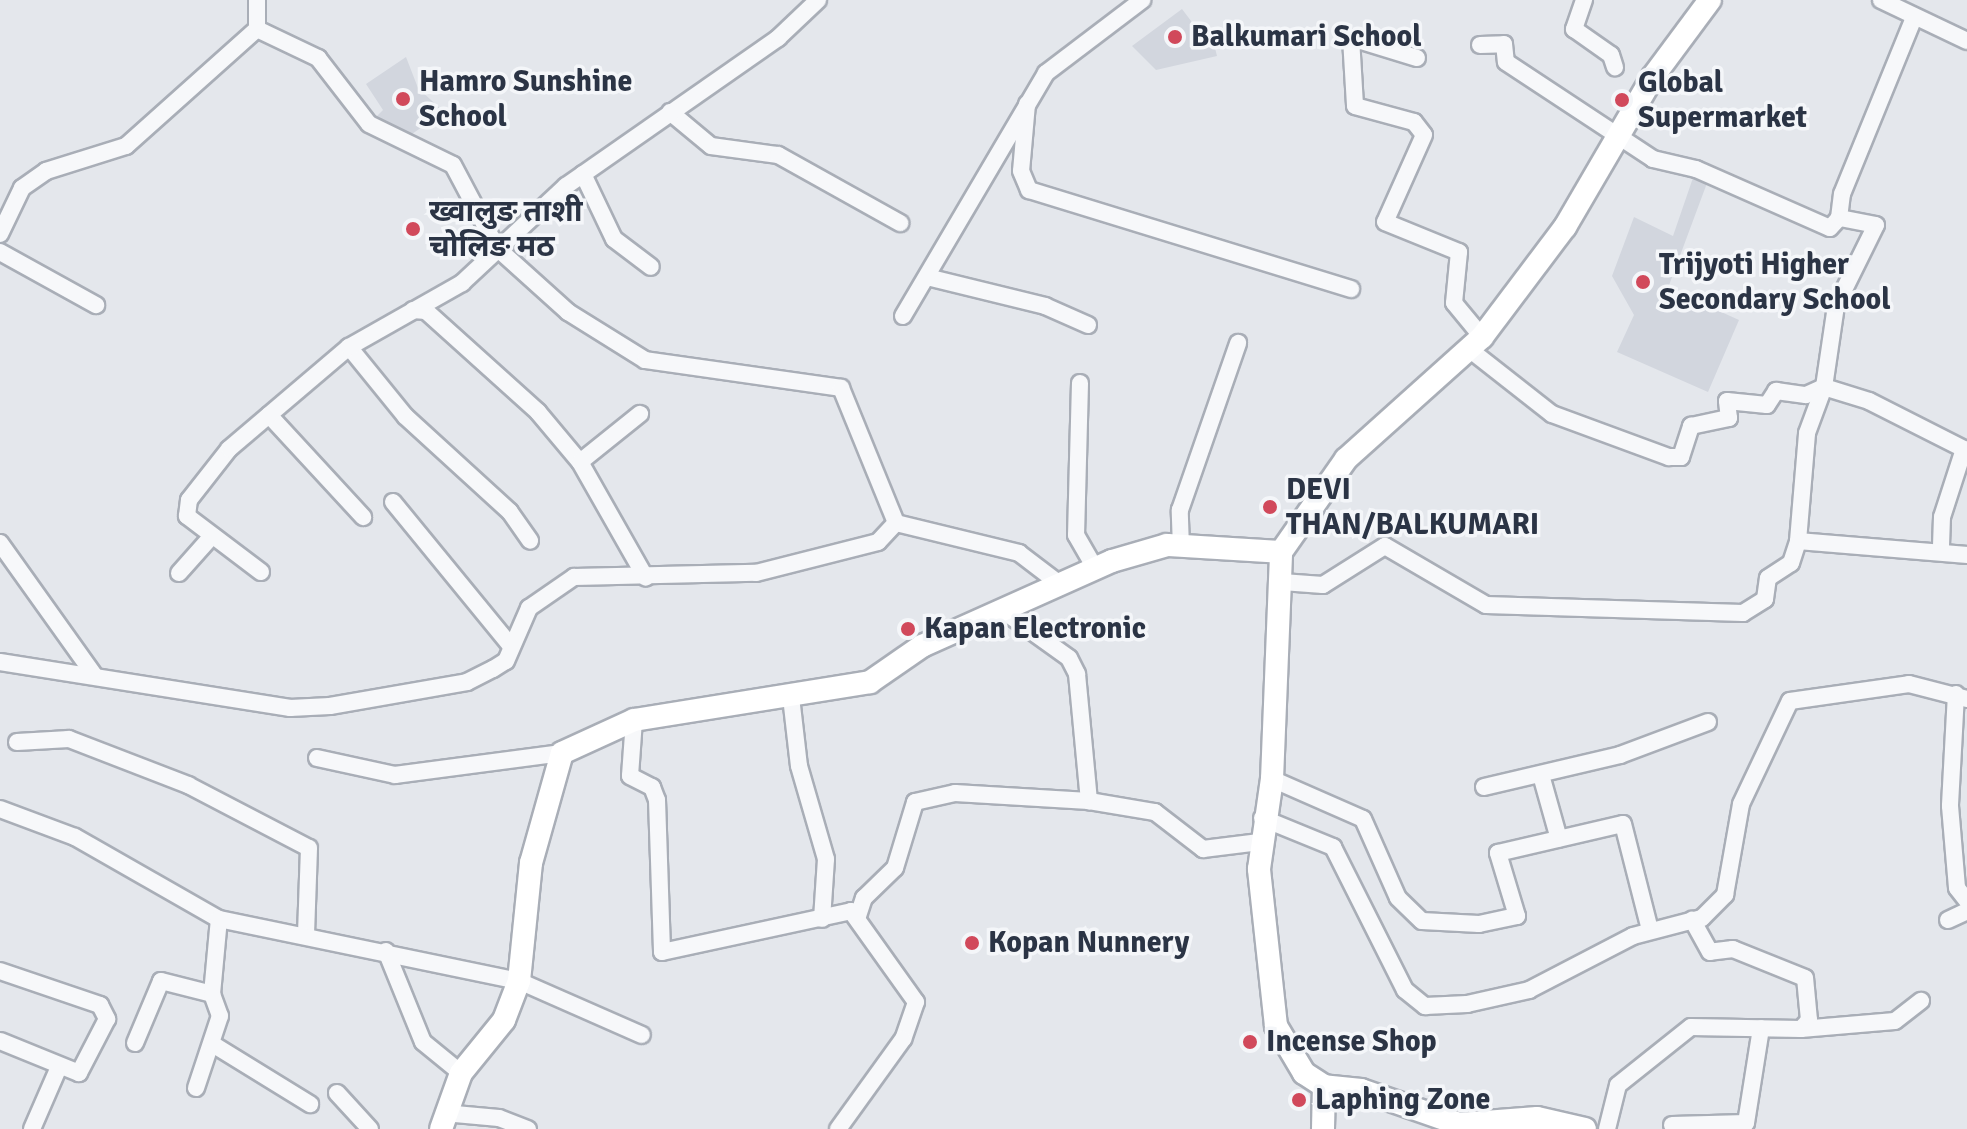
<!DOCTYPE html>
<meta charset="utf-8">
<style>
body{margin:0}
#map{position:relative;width:1967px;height:1129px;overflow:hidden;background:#e4e7ec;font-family:Signika,"Noto Sans Devanagari",sans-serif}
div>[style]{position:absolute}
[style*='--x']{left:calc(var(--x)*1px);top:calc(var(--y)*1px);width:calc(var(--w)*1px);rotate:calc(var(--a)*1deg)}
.built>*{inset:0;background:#d2d6de}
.roads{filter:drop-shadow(2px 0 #a9aeb7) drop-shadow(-2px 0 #a9aeb7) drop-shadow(0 2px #a9aeb7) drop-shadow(0 -2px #a9aeb7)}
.street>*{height:16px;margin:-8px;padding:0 8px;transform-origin:8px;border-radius:8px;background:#f7f8fa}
.secondary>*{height:22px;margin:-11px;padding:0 11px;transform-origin:11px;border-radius:11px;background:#fff}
.dots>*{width:22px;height:22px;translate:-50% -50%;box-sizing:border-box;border:4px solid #f4f6f9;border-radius:50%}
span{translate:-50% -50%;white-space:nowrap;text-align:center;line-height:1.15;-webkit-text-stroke:7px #f4f6f9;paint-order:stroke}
.poi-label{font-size:30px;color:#2b3445;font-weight:700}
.left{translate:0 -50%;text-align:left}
</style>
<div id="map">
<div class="built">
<i style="clip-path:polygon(1182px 9px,1207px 42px,1213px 40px,1217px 56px,1156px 70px,1132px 46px)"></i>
<i style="clip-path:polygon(406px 57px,418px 88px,444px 112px,409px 136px,376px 117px,383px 110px,366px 84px)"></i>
<i style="clip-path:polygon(1696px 169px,1710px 175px,1668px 288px,1739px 320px,1708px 392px,1617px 352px,1634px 315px,1612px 276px,1634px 217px,1673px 236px)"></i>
</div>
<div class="roads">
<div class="street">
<i style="--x:257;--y:0;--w:29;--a:90"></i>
<i style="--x:1584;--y:0;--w:31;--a:109"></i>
<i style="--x:1574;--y:29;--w:45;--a:35.1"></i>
<i style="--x:1611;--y:55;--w:13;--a:72"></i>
<i style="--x:1881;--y:0;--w:95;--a:25.5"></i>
<i style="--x:1480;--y:45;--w:24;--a:-2"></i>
<i style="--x:1504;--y:44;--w:18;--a:84"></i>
<i style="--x:1506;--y:62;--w:176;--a:33.4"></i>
<i style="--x:1653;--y:159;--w:44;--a:13.1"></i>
<i style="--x:1696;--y:169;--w:146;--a:23.8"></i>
<i style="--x:1830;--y:228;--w:13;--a:-48"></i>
<i style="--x:1417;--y:58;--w:69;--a:-163.1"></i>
<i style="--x:1351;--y:38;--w:68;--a:86.6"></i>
<i style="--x:1355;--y:106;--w:61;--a:15.2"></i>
<i style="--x:1414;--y:122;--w:16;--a:52"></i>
<i style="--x:1424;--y:135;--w:95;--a:114.1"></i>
<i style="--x:1385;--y:222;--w:80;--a:22.1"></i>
<i style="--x:1459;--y:252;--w:51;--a:95.6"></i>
<i style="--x:1454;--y:303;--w:44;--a:50.5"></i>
<i style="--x:1027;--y:104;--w:67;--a:95.1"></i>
<i style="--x:1021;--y:171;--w:21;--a:67"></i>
<i style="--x:1029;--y:190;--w:337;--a:17.1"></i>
<i style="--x:670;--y:112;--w:53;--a:39.7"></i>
<i style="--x:711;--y:146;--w:68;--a:7.7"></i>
<i style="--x:778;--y:155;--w:140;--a:29.1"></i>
<i style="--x:583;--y:174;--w:72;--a:64.5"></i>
<i style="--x:614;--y:239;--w:46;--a:37.1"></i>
<i style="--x:0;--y:234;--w:51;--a:-64.4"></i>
<i style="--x:22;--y:188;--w:29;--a:-35"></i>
<i style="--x:46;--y:171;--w:84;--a:-17.4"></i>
<i style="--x:126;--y:146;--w:176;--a:-41.8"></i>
<i style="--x:257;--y:29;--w:68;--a:25.4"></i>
<i style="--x:318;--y:58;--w:83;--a:52.3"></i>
<i style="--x:369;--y:124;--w:93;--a:26"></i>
<i style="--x:453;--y:165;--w:94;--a:62.1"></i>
<i style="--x:497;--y:248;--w:96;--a:42"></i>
<i style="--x:568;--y:312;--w:91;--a:31.9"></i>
<i style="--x:645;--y:360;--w:198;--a:8.1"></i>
<i style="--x:841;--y:388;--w:146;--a:67.8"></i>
<i style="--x:896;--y:523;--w:127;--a:13.7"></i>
<i style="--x:1019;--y:553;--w:53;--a:37.3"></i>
<i style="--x:0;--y:252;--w:110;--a:28.9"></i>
<i style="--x:927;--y:277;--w:122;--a:13.8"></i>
<i style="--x:1045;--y:306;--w:47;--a:23.8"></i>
<i style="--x:413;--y:310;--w:13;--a:4"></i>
<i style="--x:426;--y:311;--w:151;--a:42"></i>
<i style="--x:538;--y:412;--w:65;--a:50"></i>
<i style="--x:580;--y:462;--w:133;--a:60.4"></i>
<i style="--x:903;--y:316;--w:282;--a:-59.5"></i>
<i style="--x:1046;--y:73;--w:121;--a:-37.2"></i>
<i style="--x:349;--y:347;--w:89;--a:50.9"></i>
<i style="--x:405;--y:416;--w:142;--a:42.4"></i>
<i style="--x:510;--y:512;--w:35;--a:55"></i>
<i style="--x:1469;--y:349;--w:105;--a:38.1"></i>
<i style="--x:1552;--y:414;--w:125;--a:20.2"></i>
<i style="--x:1669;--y:457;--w:12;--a:0"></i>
<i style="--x:1681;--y:457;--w:33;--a:-72"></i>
<i style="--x:1691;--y:426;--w:39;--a:-12"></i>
<i style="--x:1729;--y:418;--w:17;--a:-97"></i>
<i style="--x:1727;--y:401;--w:40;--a:5.7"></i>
<i style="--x:1767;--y:405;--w:17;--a:-57"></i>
<i style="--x:1776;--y:391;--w:30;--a:8"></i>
<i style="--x:1806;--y:395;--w:20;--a:-24"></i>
<i style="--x:1824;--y:387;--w:47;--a:17.3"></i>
<i style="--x:1869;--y:401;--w:106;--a:26.8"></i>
<i style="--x:1964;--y:449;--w:71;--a:107.9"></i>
<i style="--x:1942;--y:517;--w:33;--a:92"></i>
<i style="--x:1080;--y:383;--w:152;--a:91.5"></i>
<i style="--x:1076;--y:535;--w:38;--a:60"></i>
<i style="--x:269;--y:415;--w:139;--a:47.3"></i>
<i style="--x:580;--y:462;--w:77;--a:-38.7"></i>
<i style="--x:393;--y:502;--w:186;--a:50.7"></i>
<i style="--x:1798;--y:541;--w:108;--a:-85.2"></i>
<i style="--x:1807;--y:433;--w:49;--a:-69.7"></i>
<i style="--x:1824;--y:387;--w:82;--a:-81.6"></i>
<i style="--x:1836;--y:306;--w:90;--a:-63.7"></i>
<i style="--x:1876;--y:225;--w:38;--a:-169"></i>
<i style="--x:1839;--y:218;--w:24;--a:-83"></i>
<i style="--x:1842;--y:194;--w:188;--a:-67.8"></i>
<i style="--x:0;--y:543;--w:162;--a:54.5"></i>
<i style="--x:1181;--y:548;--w:38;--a:-92"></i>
<i style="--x:1180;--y:510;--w:177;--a:-70.8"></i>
<i style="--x:261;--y:572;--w:93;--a:-142.9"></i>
<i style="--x:187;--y:516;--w:16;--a:-83"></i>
<i style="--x:189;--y:500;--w:65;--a:-51.9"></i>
<i style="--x:229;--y:449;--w:157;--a:-40.4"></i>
<i style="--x:349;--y:347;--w:130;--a:-29.5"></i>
<i style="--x:462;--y:283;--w:142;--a:-43"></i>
<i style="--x:566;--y:186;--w:259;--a:-34.9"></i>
<i style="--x:778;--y:38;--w:55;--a:-43.5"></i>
<i style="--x:179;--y:573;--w:50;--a:-48.3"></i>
<i style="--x:1282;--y:582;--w:41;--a:4.2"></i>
<i style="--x:1323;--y:585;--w:73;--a:-32.2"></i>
<i style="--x:1385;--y:546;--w:117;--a:30.3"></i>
<i style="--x:1486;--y:605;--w:257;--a:1.8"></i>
<i style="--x:1743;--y:613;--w:26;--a:-32"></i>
<i style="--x:1765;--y:599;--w:21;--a:-82"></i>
<i style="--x:1768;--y:578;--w:27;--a:-33"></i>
<i style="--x:1791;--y:563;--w:23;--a:-72"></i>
<i style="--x:1798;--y:541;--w:170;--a:4.7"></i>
<i style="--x:1002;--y:610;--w:82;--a:35.6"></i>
<i style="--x:1069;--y:658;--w:18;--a:63"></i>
<i style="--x:1077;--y:674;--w:128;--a:84.6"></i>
<i style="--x:1089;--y:801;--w:67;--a:9.5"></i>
<i style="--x:1155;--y:812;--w:61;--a:37.6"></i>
<i style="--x:1203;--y:849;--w:57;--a:-7"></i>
<i style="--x:0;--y:662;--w:294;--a:9"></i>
<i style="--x:290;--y:708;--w:40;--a:-2.9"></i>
<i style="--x:330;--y:706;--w:139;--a:-9.9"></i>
<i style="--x:467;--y:682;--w:29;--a:-27"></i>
<i style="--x:493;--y:669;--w:15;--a:-32"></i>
<i style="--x:506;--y:661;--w:58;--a:-66.5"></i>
<i style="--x:529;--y:608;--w:55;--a:-34.6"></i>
<i style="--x:574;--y:577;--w:182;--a:-1.3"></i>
<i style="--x:756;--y:573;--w:126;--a:-14.3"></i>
<i style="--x:878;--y:542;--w:26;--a:-47"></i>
<i style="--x:1956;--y:694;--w:112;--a:93.1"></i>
<i style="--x:1950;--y:806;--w:82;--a:85.1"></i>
<i style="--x:1957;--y:888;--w:16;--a:52"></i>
<i style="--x:791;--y:697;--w:69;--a:83.4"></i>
<i style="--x:799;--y:766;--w:97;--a:73.8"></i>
<i style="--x:826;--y:859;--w:60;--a:93.8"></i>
<i style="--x:634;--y:720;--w:56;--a:94.1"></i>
<i style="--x:630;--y:776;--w:25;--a:27"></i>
<i style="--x:652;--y:787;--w:14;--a:69"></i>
<i style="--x:657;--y:800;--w:152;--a:88.1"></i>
<i style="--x:662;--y:952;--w:193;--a:-12.2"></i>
<i style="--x:851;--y:911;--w:112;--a:54.5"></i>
<i style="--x:916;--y:1002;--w:39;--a:109"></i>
<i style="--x:903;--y:1039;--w:111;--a:125.8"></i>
<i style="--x:17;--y:742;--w:52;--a:-3.3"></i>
<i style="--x:69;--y:739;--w:128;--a:21.1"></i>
<i style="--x:188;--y:785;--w:136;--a:27.5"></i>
<i style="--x:309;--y:848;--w:87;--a:92"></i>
<i style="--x:317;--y:758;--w:80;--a:12.3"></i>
<i style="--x:395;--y:775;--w:168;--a:-7.5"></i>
<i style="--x:1541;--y:775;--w:66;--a:74.3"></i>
<i style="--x:1272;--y:779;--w:99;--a:23.7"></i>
<i style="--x:1363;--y:819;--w:86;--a:66.1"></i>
<i style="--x:1398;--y:898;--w:33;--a:44"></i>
<i style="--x:1422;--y:921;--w:57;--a:3"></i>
<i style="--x:1479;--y:924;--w:39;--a:-12"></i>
<i style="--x:1517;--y:916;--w:66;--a:-106.8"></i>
<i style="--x:1498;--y:853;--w:128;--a:-13.1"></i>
<i style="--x:1623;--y:824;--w:109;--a:75.7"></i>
<i style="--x:1484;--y:787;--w:140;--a:-13.2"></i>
<i style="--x:1620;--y:755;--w:94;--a:-20.6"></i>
<i style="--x:0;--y:809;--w:80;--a:20.5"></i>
<i style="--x:75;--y:837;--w:166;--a:29.7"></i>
<i style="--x:219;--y:919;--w:306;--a:11.7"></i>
<i style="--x:519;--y:981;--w:134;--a:23.7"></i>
<i style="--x:1262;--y:818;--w:77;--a:22.2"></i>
<i style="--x:1333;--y:847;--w:160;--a:63.3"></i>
<i style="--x:1405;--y:990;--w:26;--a:39"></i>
<i style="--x:1425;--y:1006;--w:42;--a:-2.7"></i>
<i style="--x:1467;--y:1004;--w:64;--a:-12.7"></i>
<i style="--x:1529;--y:990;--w:117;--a:-27.4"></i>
<i style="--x:1633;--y:936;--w:71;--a:-14.6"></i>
<i style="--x:1702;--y:918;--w:33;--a:-45"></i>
<i style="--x:1725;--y:895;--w:92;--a:-80"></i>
<i style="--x:1741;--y:804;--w:114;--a:-64.6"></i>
<i style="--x:1790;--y:701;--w:120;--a:-8.1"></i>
<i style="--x:1909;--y:684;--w:60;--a:14.5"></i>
<i style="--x:858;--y:916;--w:19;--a:-72"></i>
<i style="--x:864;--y:898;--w:43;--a:-44.1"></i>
<i style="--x:895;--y:868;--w:69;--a:-73.1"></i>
<i style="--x:915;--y:802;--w:41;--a:-12.7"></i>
<i style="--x:955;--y:793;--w:134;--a:3.4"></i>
<i style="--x:1948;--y:920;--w:21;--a:-25"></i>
<i style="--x:386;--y:951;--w:98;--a:67.9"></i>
<i style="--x:423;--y:1042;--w:49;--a:39.2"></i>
<i style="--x:0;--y:971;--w:106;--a:18.8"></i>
<i style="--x:100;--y:1005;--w:16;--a:63"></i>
<i style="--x:107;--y:1019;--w:61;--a:117.4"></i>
<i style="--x:79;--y:1073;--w:85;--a:-157.9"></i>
<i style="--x:1801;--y:1029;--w:94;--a:-4.9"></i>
<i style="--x:1895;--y:1021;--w:33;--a:-38"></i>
<i style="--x:135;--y:1043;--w:67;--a:-67.2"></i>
<i style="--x:161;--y:981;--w:53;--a:14.3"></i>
<i style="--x:214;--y:1045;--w:113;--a:31.6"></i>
<i style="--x:196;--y:1088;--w:76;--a:-71.6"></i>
<i style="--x:220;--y:1016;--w:23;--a:-110"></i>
<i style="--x:212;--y:994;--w:75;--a:-84.7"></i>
<i style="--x:337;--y:1093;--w:49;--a:47.5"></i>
<i style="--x:444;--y:1113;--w:55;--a:5.2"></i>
<i style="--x:499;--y:1118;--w:31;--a:21"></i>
<i style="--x:1672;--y:1125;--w:74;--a:-1.5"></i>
<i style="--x:1746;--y:1123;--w:96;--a:-81"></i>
<i style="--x:32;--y:1129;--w:68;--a:-66.5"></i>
<i style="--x:1607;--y:1129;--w:45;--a:-76"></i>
<i style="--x:1618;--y:1085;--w:93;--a:-38.5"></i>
<i style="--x:1691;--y:1027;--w:110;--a:1"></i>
<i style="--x:1801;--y:1029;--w:12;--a:-48"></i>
<i style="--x:1809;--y:1020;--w:42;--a:-95.4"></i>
<i style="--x:1805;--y:978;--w:78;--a:-158.1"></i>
<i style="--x:1733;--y:949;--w:23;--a:173"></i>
<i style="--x:1710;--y:952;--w:37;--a:-119"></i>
</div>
<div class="secondary">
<i style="--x:441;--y:1129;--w:59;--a:-70.3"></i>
<i style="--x:461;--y:1073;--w:68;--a:-50.9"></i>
<i style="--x:504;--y:1020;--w:42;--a:-69"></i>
<i style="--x:519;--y:981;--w:119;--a:-84.2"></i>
<i style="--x:531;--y:863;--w:114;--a:-74.3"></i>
<i style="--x:562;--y:753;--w:79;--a:-24.6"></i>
<i style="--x:634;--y:720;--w:239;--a:-9.1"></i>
<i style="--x:870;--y:682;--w:63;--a:-34.7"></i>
<i style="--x:922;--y:646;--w:208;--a:-24.1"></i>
<i style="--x:1112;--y:561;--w:57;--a:-16.2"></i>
<i style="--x:1167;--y:545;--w:114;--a:3.5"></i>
<i style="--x:1323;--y:1129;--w:43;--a:-88.7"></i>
<i style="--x:1585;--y:1129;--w:49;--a:-167.1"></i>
<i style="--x:1537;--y:1118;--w:78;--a:175.6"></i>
<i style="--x:1459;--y:1124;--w:104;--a:-160.9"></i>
<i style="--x:1361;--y:1090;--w:37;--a:-174"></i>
<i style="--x:1324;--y:1086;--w:24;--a:-147"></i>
<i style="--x:1304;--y:1073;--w:55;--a:-120.8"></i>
<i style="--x:1276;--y:1026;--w:158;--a:-96.2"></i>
<i style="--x:1259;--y:869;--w:91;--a:-81.8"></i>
<i style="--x:1272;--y:779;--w:227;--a:-87.7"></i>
<i style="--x:1281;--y:552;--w:113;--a:-55"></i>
<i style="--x:1346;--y:459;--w:183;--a:-41.9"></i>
<i style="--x:1482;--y:337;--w:138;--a:-53"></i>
<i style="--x:1565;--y:227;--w:173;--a:-59.7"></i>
<i style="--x:1652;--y:78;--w:97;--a:-53.4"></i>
</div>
</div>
<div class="dots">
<i style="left:1175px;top:37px;background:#d1495b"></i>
<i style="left:403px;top:99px;background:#d1495b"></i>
<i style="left:1622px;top:100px;background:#d1495b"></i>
<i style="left:413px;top:229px;background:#d1495b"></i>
<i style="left:1643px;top:282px;background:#d1495b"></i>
<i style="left:1270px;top:507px;background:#d1495b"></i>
<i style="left:908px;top:629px;background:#d1495b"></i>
<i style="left:972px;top:943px;background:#d1495b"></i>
<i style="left:1250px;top:1042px;background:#d1495b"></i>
<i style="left:1299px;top:1100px;background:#d1495b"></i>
</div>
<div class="poi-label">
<span class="left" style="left:1191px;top:37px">Balkumari School</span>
<span class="left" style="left:419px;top:99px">Hamro Sunshine<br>School</span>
<span class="left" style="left:1638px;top:100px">Global<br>Supermarket</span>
<span class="left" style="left:429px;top:229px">ख्वालुङ ताशी<br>चोलिङ मठ</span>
<span class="left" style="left:1659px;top:282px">Trijyoti Higher<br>Secondary School</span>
<span class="left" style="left:1286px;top:507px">DEVI<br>THAN/BALKUMARI</span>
<span class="left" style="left:924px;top:629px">Kapan Electronic</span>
<span class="left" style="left:988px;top:943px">Kopan Nunnery</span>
<span class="left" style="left:1266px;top:1042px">Incense Shop</span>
<span class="left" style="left:1315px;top:1100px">Laphing Zone</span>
</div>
</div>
